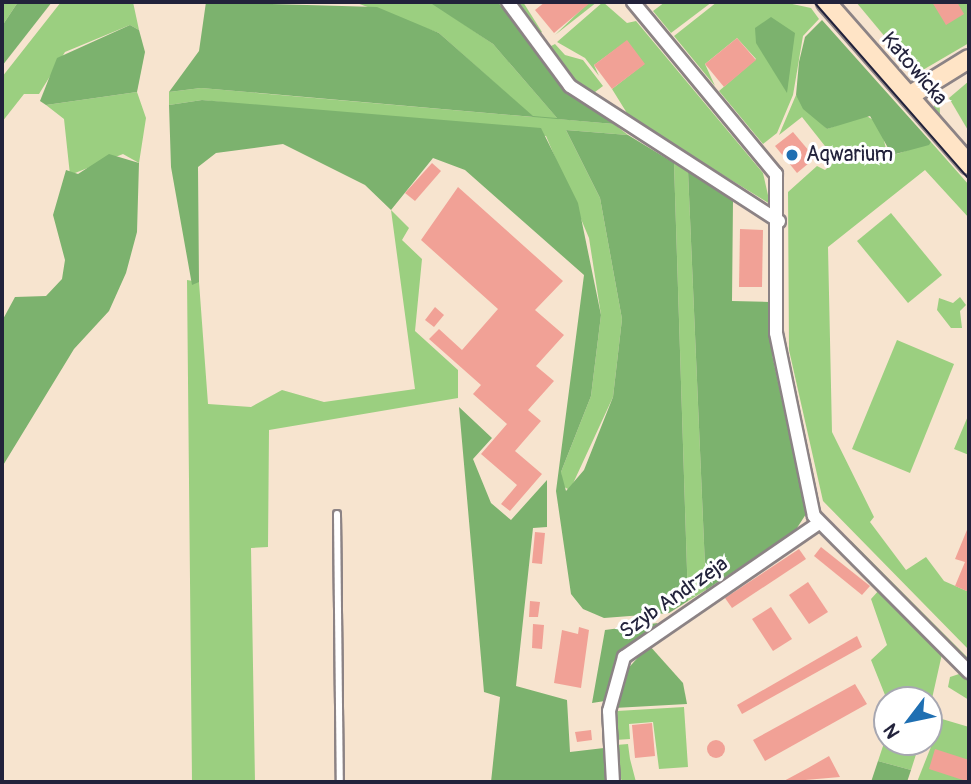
<!DOCTYPE html>
<style>
body{margin:0}
#map{position:relative;width:971px;height:784px;overflow:hidden;background:#f7e4cf;font-family:Pangolin,sans-serif}
div>[style]{position:absolute}
[style*='--x']{left:calc(var(--x)*1px);top:calc(var(--y)*1px);width:calc(var(--w)*1px);rotate:calc(var(--a)*1deg)}
.green>*{inset:0;background:#9bcf80}
.forest>*{inset:0;background:#7cb26e}
.building>*{inset:0;background:#f1a196}
.round{border-radius:50%}
.roads{filter:drop-shadow(2px 0 #8c8385) drop-shadow(-2px 0 #8c8385) drop-shadow(0 2px #8c8385) drop-shadow(0 -2px #8c8385)}
.lane>*{height:6px;margin:-3px;padding:0 3px;transform-origin:3px;border-radius:3px;background:#fff}
.street>*{height:12px;margin:-6px;padding:0 6px;transform-origin:6px;border-radius:6px;background:#fff}
.secondary>*{height:18px;margin:-9px;padding:0 9px;transform-origin:9px;border-radius:9px;background:#ffe4c6}
.tram>*{height:2px;margin:-1px;padding:0 1px;transform-origin:1px;border-radius:1px;background:#22223b}
.dots>*{width:19px;height:19px;translate:-50% -50%;box-sizing:border-box;border:4px solid #fff;border-radius:50%}
span{translate:-50% -50%;white-space:nowrap;text-align:center;line-height:1.15;-webkit-text-stroke:6px #fff;paint-order:stroke}
.street-label{font-size:21px;color:#22223b}
.poi-label{font-size:21px;color:#22223b}
.left{translate:0 -50%;text-align:left}
.frame{position:absolute;inset:0;border:4px solid #22223b;pointer-events:none}
.north{position:absolute;left:873px;top:686px;width:70px;height:70px;box-sizing:border-box;background:#fff;border:2px solid #a7a7b1;border-radius:50%;rotate:238deg;font-size:19px;font-weight:700;line-height:28px;text-align:center;color:#22223b}
.north::after{content:'';display:block;margin:auto;width:24px;height:32px;background:#1f6fb2;clip-path:polygon(50% 0,100% 100%,50% 72%,0 100%)}
</style>
<div id="map">
<div class="green">
<i style="clip-path:polygon(2px 2px,18px 2px,2px 26px)"></i>
<i style="clip-path:polygon(61px 2px,133px 2px,139px 30px,130px 25px,65px 52px,39px 94px,24px 94px,2px 122px,2px 77px)"></i>
<i style="clip-path:polygon(354px 2px,434px 4px,493px 44px,558px 119px,614px 124px,628px 135px,566px 130px,600px 198px,622px 319px,613px 397px,570px 490px,562px 486px,561px 472px,591px 396px,601px 315px,589px 238px,546px 136px,202px 100px,169px 105px,169px 92px,201px 88px,533px 117px,439px 33px)"></i>
<i style="clip-path:polygon(515px 2px,523px 2px,542px 32px,539px 34px)"></i>
<i style="clip-path:polygon(582px 2px,597px 2px,555px 35px,585px 6px)"></i>
<i style="clip-path:polygon(603px 2px,627px 23px,636px 21px,763px 173px,770px 204px,630px 118px,612px 89px,644px 64px,627px 41px,594px 65px,599px 76px,585px 58px,557px 42px)"></i>
<i style="clip-path:polygon(665px 2px,712px 2px,671px 33px,653px 11px)"></i>
<i style="clip-path:polygon(717px 2px,783px 2px,811px 8px,819px 19px,803px 36px,793px 95px,777px 133px,763px 144px,719px 91px,756px 59px,737px 38px,705px 64px,715px 86px,674px 36px)"></i>
<i style="clip-path:polygon(856px 2px,969px 2px,969px 43px,916px 74px)"></i>
<i style="clip-path:polygon(555px 44px,565px 55px,583px 60px,603px 86px,591px 95px,579px 85px,549px 47px)"></i>
<i style="clip-path:polygon(969px 81px,969px 132px,949px 98px)"></i>
<i style="clip-path:polygon(939px 89px,940px 115px,964px 143px,932px 112px)"></i>
<i style="clip-path:polygon(137px 92px,146px 118px,139px 163px,123px 154px,70px 175px,64px 119px,46px 105px)"></i>
<i style="clip-path:polygon(796px 95px,827px 129px,865px 115px,880px 124px,886px 149px,897px 154px,931px 142px,969px 185px,969px 218px,925px 170px,828px 247px,832px 432px,874px 517px,870px 522px,906px 570px,926px 557px,944px 581px,969px 592px,969px 650px,823px 501px,789px 350px,788px 192px,817px 166px,825px 170px,836px 160px,802px 117px,779px 135px)"></i>
<i style="clip-path:polygon(674px 163px,688px 171px,706px 590px,688px 601px)"></i>
<i style="clip-path:polygon(391px 210px,409px 228px,402px 240px,422px 259px,415px 331px,458px 370px,458px 398px,269px 430px,268px 547px,251px 548px,255px 782px,192px 782px,187px 280px,199px 282px,208px 404px,251px 407px,282px 390px,324px 402px,415px 389px)"></i>
<i style="clip-path:polygon(891px 213px,942px 275px,908px 303px,857px 241px)"></i>
<i style="clip-path:polygon(960px 297px,966px 305px,960px 311px,962px 328px,951px 328px,937px 310px,939px 298px,953px 303px)"></i>
<i style="clip-path:polygon(897px 340px,954px 364px,910px 473px,852px 449px)"></i>
<i style="clip-path:polygon(968px 416px,969px 416px,969px 455px,954px 449px)"></i>
<i style="clip-path:polygon(851px 541px,969px 659px,969px 665px,850px 545px)"></i>
<i style="clip-path:polygon(880px 589px,942px 654px,929px 712px,929px 700px,887px 700px,871px 660px,887px 645px,871px 599px)"></i>
<i style="clip-path:polygon(962px 673px,969px 679px,969px 700px,948px 687px,950px 677px)"></i>
<i style="clip-path:polygon(684px 707px,688px 767px,659px 769px,653px 722px,629px 724px,630px 739px,615px 740px,617px 711px)"></i>
<i style="clip-path:polygon(942px 719px,969px 727px,969px 782px,917px 782px)"></i>
<i style="clip-path:polygon(887px 734px,887px 742px,920px 742px,911px 770px,878px 761px)"></i>
<i style="clip-path:polygon(628px 744px,630px 759px,636px 782px,622px 782px,616px 761px,616px 745px)"></i>
</div>
<div class="forest">
<i style="clip-path:polygon(18px 2px,52px 2px,2px 66px,2px 26px)"></i>
<i style="clip-path:polygon(206px 2px,377px 7px,439px 33px,533px 116px,557px 118px,493px 44px,429px 2px,498px 2px,560px 84px,614px 124px,201px 88px,169px 92px,199px 51px)"></i>
<i style="clip-path:polygon(771px 17px,795px 33px,787px 93px,756px 43px,755px 28px)"></i>
<i style="clip-path:polygon(822px 20px,931px 142px,929px 145px,892px 155px,870px 116px,827px 129px,803px 109px,796px 95px,799px 62px,805px 37px)"></i>
<i style="clip-path:polygon(130px 25px,139px 30px,145px 52px,137px 92px,46px 105px,40px 101px,57px 58px)"></i>
<i style="clip-path:polygon(202px 100px,541px 128px,578px 203px,601px 315px,591px 396px,561px 472px,566px 491px,584px 470px,613px 397px,622px 319px,600px 198px,566px 130px,628px 135px,674px 163px,688px 601px,669px 613px,604px 618px,583px 609px,571px 594px,556px 491px,584px 275px,465px 170px,433px 158px,391px 210px,365px 185px,283px 144px,216px 153px,198px 167px,199px 282px,192px 285px,171px 167px,169px 105px)"></i>
<i style="clip-path:polygon(109px 154px,139px 163px,137px 232px,126px 273px,109px 311px,74px 349px,2px 467px,2px 321px,15px 297px,46px 296px,62px 279px,65px 260px,53px 215px,66px 170px,78px 174px)"></i>
<i style="clip-path:polygon(688px 171px,733px 201px,732px 301px,770px 302px,772px 354px,806px 514px,795px 531px,706px 590px)"></i>
<i style="clip-path:polygon(459px 407px,492px 438px,473px 459px,491px 503px,511px 520px,547px 480px,547px 527px,533px 528px,516px 686px,567px 700px,570px 752px,604px 748px,609px 782px,491px 782px,500px 697px,484px 692px)"></i>
<i style="clip-path:polygon(658px 623px,621px 655px,605px 701px,592px 703px,605px 630px)"></i>
<i style="clip-path:polygon(649px 645px,683px 683px,687px 704px,614px 708px,624px 673px)"></i>
<i style="clip-path:polygon(878px 761px,911px 770px,907px 782px,871px 782px)"></i>
</div>
<div class="building">
<i style="clip-path:polygon(545px 2px,591px 2px,554px 33px,535px 10px)"></i>
<i style="clip-path:polygon(932px 2px,957px 2px,964px 14px,946px 25px)"></i>
<i style="clip-path:polygon(737px 38px,756px 60px,724px 87px,705px 64px)"></i>
<i style="clip-path:polygon(627px 40px,645px 64px,612px 89px,594px 65px)"></i>
<i style="clip-path:polygon(793px 132px,815px 158px,797px 173px,775px 146px)"></i>
<i style="clip-path:polygon(432px 163px,441px 171px,415px 201px,405px 193px)"></i>
<i style="clip-path:polygon(458px 187px,563px 281px,535px 310px,564px 335px,536px 366px,554px 381px,528px 410px,541px 421px,515px 451px,542px 474px,510px 511px,501px 504px,517px 485px,481px 454px,507px 424px,473px 394px,481px 385px,429px 339px,439px 329px,462px 350px,498px 309px,421px 240px)"></i>
<i style="clip-path:polygon(740px 229px,763px 230px,762px 287px,739px 287px)"></i>
<i style="clip-path:polygon(435px 307px,444px 315px,434px 327px,425px 320px)"></i>
<i style="clip-path:polygon(969px 525px,969px 592px,955px 586px,965px 562px,955px 559px)"></i>
<i style="clip-path:polygon(535px 532px,545px 533px,542px 564px,532px 563px)"></i>
<i style="clip-path:polygon(821px 547px,870px 586px,862px 595px,814px 556px)"></i>
<i style="clip-path:polygon(799px 549px,806px 559px,732px 608px,725px 598px)"></i>
<i style="clip-path:polygon(808px 582px,828px 612px,809px 624px,789px 595px)"></i>
<i style="clip-path:polygon(530px 601px,540px 602px,538px 617px,529px 617px)"></i>
<i style="clip-path:polygon(771px 607px,792px 639px,773px 651px,752px 619px)"></i>
<i style="clip-path:polygon(533px 624px,544px 625px,542px 649px,532px 648px)"></i>
<i style="clip-path:polygon(579px 627px,589px 630px,581px 688px,554px 683px,562px 630px,578px 634px)"></i>
<i style="clip-path:polygon(857px 636px,862px 647px,742px 714px,737px 705px)"></i>
<i style="clip-path:polygon(855px 684px,867px 704px,765px 761px,753px 740px)"></i>
<i style="clip-path:polygon(652px 723px,655px 756px,635px 758px,632px 725px)"></i>
<i style="clip-path:polygon(591px 730px,592px 740px,577px 742px,575px 732px)"></i>
<i class="round" style="left:707px;top:740px;width:18px;height:18px"></i>
<i style="clip-path:polygon(935px 749px,969px 760px,969px 782px,929px 769px)"></i>
<i style="clip-path:polygon(829px 756px,840px 777px,782px 782px,808px 768px)"></i>
</div>
<div class="roads">
<div class="lane">
<i style="--x:337;--y:514;--w:268;--a:89.4"></i>
</div>
<div class="street">
<i style="--x:508;--y:2;--w:104;--a:53.6"></i>
<i style="--x:570;--y:86;--w:249;--a:32.9"></i>
<i style="--x:633;--y:2;--w:224;--a:50.3"></i>
<i style="--x:776;--y:174;--w:159;--a:90"></i>
<i style="--x:776;--y:333;--w:187;--a:78.3"></i>
<i style="--x:814;--y:516;--w:220;--a:45.2"></i>
<i style="--x:613;--y:782;--w:71;--a:-93.2"></i>
<i style="--x:609;--y:711;--w:56;--a:-74.5"></i>
<i style="--x:624;--y:657;--w:237;--a:-34.5"></i>
</div>
<div class="secondary">
<i style="--x:826;--y:2;--w:217;--a:48.7"></i>
<i style="--x:909;--y:96;--w:70;--a:-31.7"></i>
</div>
</div>
<div class="tram">
<i style="--x:814;--y:2;--w:235;--a:48.8"></i>
</div>
<div class="dots">
<i style="left:792px;top:155px;background:#1f6fb2"></i>
</div>
<div class="street-label">
<span style="left:914px;top:69px;rotate:49deg">Katowicka</span>
<span style="left:674px;top:598px;rotate:-35deg">Szyb Andrzeja</span>
</div>
<div class="poi-label">
<span class="left" style="left:806px;top:155px">Aqwarium</span>
</div>
<div class="frame"></div>
<div class="north">N</div>
</div>
